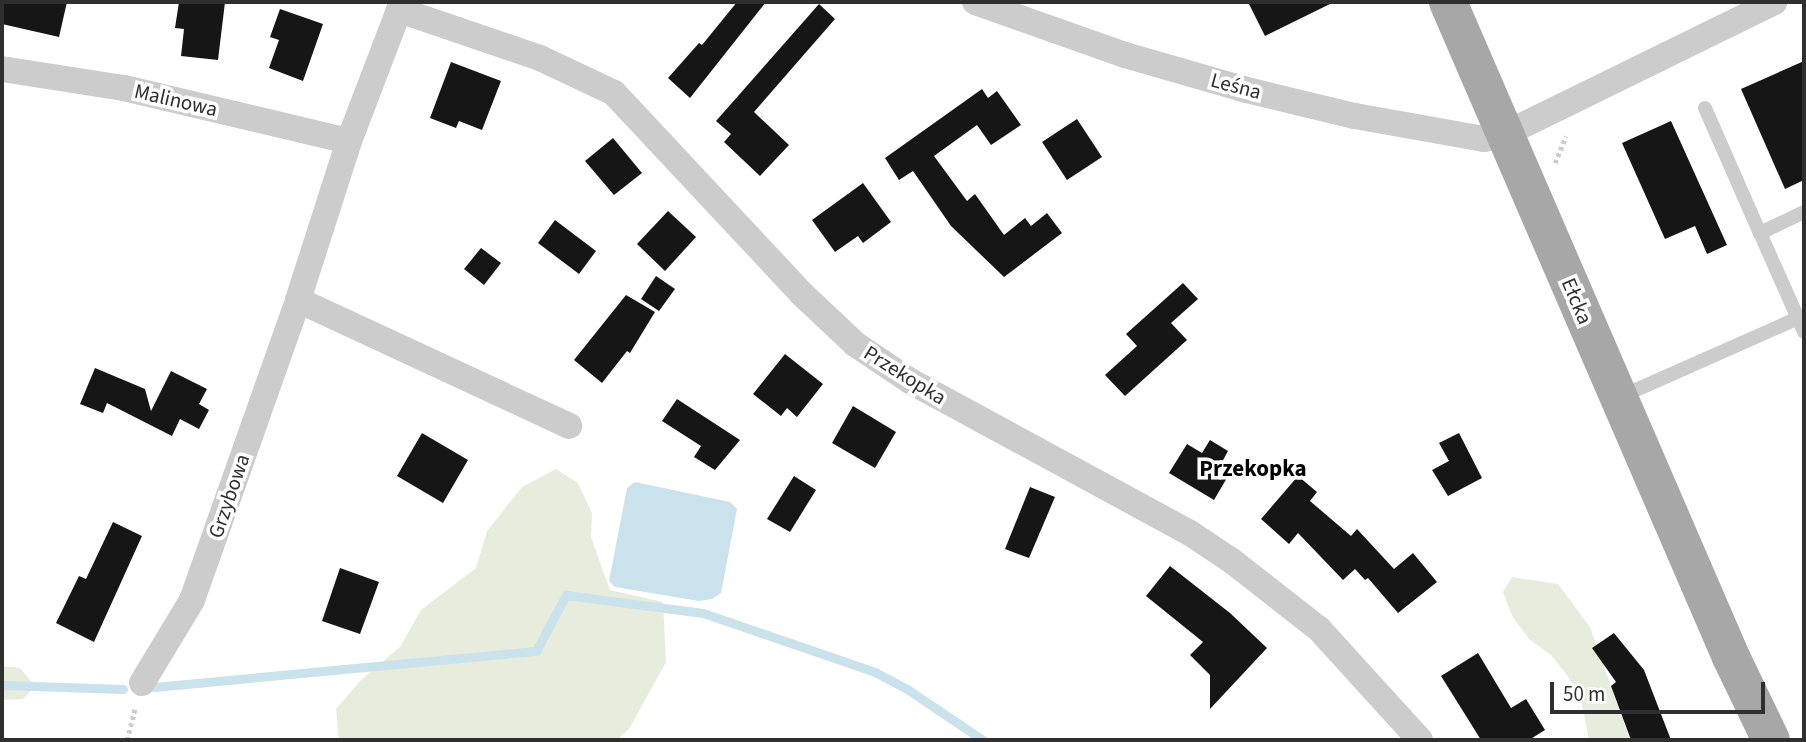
<!DOCTYPE html>
<meta charset="utf-8">
<style>
body{margin:0}
#map{position:relative;width:1806px;height:742px;overflow:hidden;background:#fff;font-family:"Source Sans 3",sans-serif}
div>[style]{position:absolute}
[style*='--x']{left:calc(var(--x)*1px);top:calc(var(--y)*1px);width:calc(var(--w)*1px);rotate:calc(var(--a)*1deg)}
.green>*{inset:0;background:#e7ecdd}
.water>*{inset:0;background:#cae2eb}
.stream>*{height:9px;margin:-4.5px;padding:0 4.5px;transform-origin:4.5px;border-radius:4.5px;background:#cae2eb}
.building>*{inset:0;background:#161616}
.path>*{height:4.5px;margin-top:-2.25px;transform-origin:0;background:repeating-linear-gradient(90deg,#ccc 0 3.5px,transparent 0 7px)}
.lane>*{height:14px;margin:-7px;padding:0 7px;transform-origin:7px;border-radius:7px;background:#ccc}
.street>*{height:26px;margin:-13px;padding:0 13px;transform-origin:13px;border-radius:13px;background:#ccc}
.primary>*{height:38px;margin:-19px;padding:0 19px;transform-origin:19px;border-radius:19px;background:#a7a7a7}
span{translate:-50% -50%;white-space:nowrap;text-align:center;line-height:1.15;-webkit-text-stroke:7px #fff;paint-order:stroke}
.street-label{font-size:21px;color:#2f2f2f}
.neighbourhood-label{font-size:23px;color:#000;font-weight:700}
.frame{position:absolute;inset:0;border:4px solid #2f2f2f;pointer-events:none}
.scale{position:absolute;left:1550px;top:682px;width:215px;height:32px;box-sizing:border-box;border:4px solid #2f2f2f;border-top:0;padding-left:9px;font-size:21px;line-height:24px;white-space:nowrap;color:#2f2f2f;-webkit-text-stroke:5px #fff;paint-order:stroke}
</style>
<div id="map">
<div class="green">
<i style="clip-path:polygon(556px 469px,578px 483px,592px 513px,591px 537px,610px 590px,663px 602px,666px 662px,629px 729px,617px 740px,339px 740px,336px 709px,361px 680px,400px 647px,421px 610px,476px 568px,487px 531px,522px 487px)"></i>
<i style="clip-path:polygon(1512px 577px,1558px 584px,1590px 627px,1630px 740px,1589px 740px,1581px 700px,1567px 675px,1551px 655px,1529px 639px,1512px 616px,1503px 592px)"></i>
<i style="clip-path:polygon(2px 666px,20px 668px,35px 686px,23px 699px,2px 700px)"></i>
</div>
<div class="water">
<i style="clip-path:polygon(635px 482px,730px 502px,737px 509px,721px 593px,712px 599px,699px 601px,615px 587px,609px 581px,627px 488px)"></i>
</div>
<div class="stream">
<i style="--x:2;--y:685;--w:121;--a:1.9"></i>
<i style="--x:154;--y:687;--w:384;--a:-5.4"></i>
<i style="--x:536;--y:651;--w:64;--a:-61.8"></i>
<i style="--x:566;--y:595;--w:138;--a:7.5"></i>
<i style="--x:703;--y:613;--w:182;--a:18.9"></i>
<i style="--x:875;--y:672;--w:36;--a:28"></i>
<i style="--x:907;--y:689;--w:92;--a:33.9"></i>
</div>
<div class="building">
<i style="clip-path:polygon(2px 2px,67px 2px,59px 37px,2px 24px)"></i>
<i style="clip-path:polygon(179px 2px,225px 2px,218px 60px,181px 56px,184px 29px,175px 28px)"></i>
<i style="clip-path:polygon(737px 2px,766px 2px,690px 98px,668px 78px,699px 43px,702px 45px)"></i>
<i style="clip-path:polygon(1248px 2px,1334px 2px,1265px 36px)"></i>
<i style="clip-path:polygon(819px 4px,835px 19px,754px 112px,789px 145px,760px 176px,724px 142px,731px 134px,716px 121px)"></i>
<i style="clip-path:polygon(280px 9px,323px 24px,303px 81px,269px 68px,279px 40px,270px 37px)"></i>
<i style="clip-path:polygon(1804px 61px,1804px 180px,1785px 189px,1741px 89px)"></i>
<i style="clip-path:polygon(451px 62px,501px 81px,482px 130px,459px 121px,456px 128px,430px 118px)"></i>
<i style="clip-path:polygon(982px 89px,988px 98px,997px 91px,1021px 125px,991px 145px,977px 125px,934px 156px,967px 201px,975px 194px,1004px 235px,1025px 218px,1031px 226px,1047px 213px,1062px 233px,1004px 277px,951px 226px,913px 171px,899px 180px,885px 158px)"></i>
<i style="clip-path:polygon(1077px 119px,1102px 157px,1067px 180px,1042px 142px)"></i>
<i style="clip-path:polygon(1671px 121px,1727px 245px,1707px 254px,1695px 226px,1665px 239px,1622px 143px)"></i>
<i style="clip-path:polygon(613px 138px,642px 173px,614px 195px,585px 161px)"></i>
<i style="clip-path:polygon(863px 183px,891px 222px,863px 243px,858px 236px,835px 252px,812px 220px)"></i>
<i style="clip-path:polygon(668px 211px,696px 237px,665px 271px,637px 244px)"></i>
<i style="clip-path:polygon(555px 220px,596px 251px,579px 274px,538px 243px)"></i>
<i style="clip-path:polygon(481px 248px,501px 263px,484px 285px,464px 269px)"></i>
<i style="clip-path:polygon(656px 276px,675px 289px,659px 311px,641px 299px)"></i>
<i style="clip-path:polygon(1183px 283px,1198px 299px,1171px 323px,1187px 340px,1125px 396px,1105px 375px,1137px 346px,1126px 334px)"></i>
<i style="clip-path:polygon(626px 295px,655px 312px,630px 353px,627px 351px,602px 383px,574px 360px)"></i>
<i style="clip-path:polygon(785px 354px,823px 384px,797px 417px,787px 408px,781px 416px,753px 394px)"></i>
<i style="clip-path:polygon(95px 368px,145px 389px,151px 411px,171px 371px,207px 389px,199px 404px,209px 410px,199px 429px,180px 419px,172px 436px,107px 403px,103px 413px,80px 404px)"></i>
<i style="clip-path:polygon(677px 399px,740px 440px,715px 470px,694px 457px,701px 446px,662px 421px)"></i>
<i style="clip-path:polygon(853px 406px,896px 432px,875px 468px,832px 443px)"></i>
<i style="clip-path:polygon(422px 433px,468px 460px,443px 503px,397px 476px)"></i>
<i style="clip-path:polygon(1459px 433px,1482px 478px,1448px 496px,1432px 470px,1449px 461px,1439px 443px)"></i>
<i style="clip-path:polygon(1210px 440px,1228px 451px,1221px 464px,1231px 471px,1214px 500px,1169px 473px,1187px 444px,1202px 453px)"></i>
<i style="clip-path:polygon(794px 476px,816px 490px,790px 532px,767px 519px)"></i>
<i style="clip-path:polygon(1298px 476px,1317px 492px,1310px 501px,1351px 536px,1357px 529px,1394px 569px,1413px 553px,1437px 582px,1398px 613px,1368px 578px,1365px 580px,1355px 569px,1343px 580px,1298px 533px,1289px 544px,1261px 519px)"></i>
<i style="clip-path:polygon(1030px 487px,1055px 497px,1029px 558px,1005px 549px)"></i>
<i style="clip-path:polygon(113px 522px,142px 536px,94px 642px,56px 623px,79px 576px,86px 579px)"></i>
<i style="clip-path:polygon(1170px 566px,1230px 613px,1267px 648px,1210px 709px,1210px 675px,1190px 655px,1203px 642px,1146px 596px)"></i>
<i style="clip-path:polygon(340px 568px,379px 582px,360px 634px,322px 621px)"></i>
<i style="clip-path:polygon(1614px 633px,1644px 670px,1671px 740px,1631px 740px,1611px 686px,1616px 682px,1592px 648px)"></i>
<i style="clip-path:polygon(1478px 653px,1511px 708px,1526px 699px,1545px 730px,1529px 740px,1481px 740px,1441px 676px)"></i>
</div>
<div class="path">
<i style="--x:1555;--y:163;--w:29;--a:-68"></i>
<i style="--x:127;--y:740;--w:33;--a:-76"></i>
</div>
<div class="lane">
<i style="--x:1705;--y:108;--w:137;--a:66.3"></i>
<i style="--x:1804;--y:212;--w:49;--a:154.5"></i>
<i style="--x:1760;--y:233;--w:108;--a:66"></i>
<i style="--x:1620;--y:397;--w:195;--a:-23.9"></i>
</div>
<div class="street">
<i style="--x:975;--y:2;--w:159;--a:19.5"></i>
<i style="--x:1125;--y:55;--w:123;--a:16.1"></i>
<i style="--x:1243;--y:89;--w:115;--a:13.6"></i>
<i style="--x:1355;--y:116;--w:131;--a:10.1"></i>
<i style="--x:1484;--y:139;--w:22;--a:-13"></i>
<i style="--x:1505;--y:134;--w:300;--a:-26.1"></i>
<i style="--x:399;--y:10;--w:149;--a:18.8"></i>
<i style="--x:540;--y:58;--w:82;--a:25.3"></i>
<i style="--x:614;--y:93;--w:275;--a:46.9"></i>
<i style="--x:802;--y:294;--w:73;--a:43.3"></i>
<i style="--x:855;--y:344;--w:66;--a:33.9"></i>
<i style="--x:910;--y:381;--w:319;--a:28.5"></i>
<i style="--x:1190;--y:533;--w:50;--a:33.7"></i>
<i style="--x:1232;--y:561;--w:110;--a:38"></i>
<i style="--x:1319;--y:629;--w:150;--a:47.7"></i>
<i style="--x:2;--y:69;--w:123;--a:8.9"></i>
<i style="--x:124;--y:88;--w:231;--a:13.3"></i>
<i style="--x:298;--y:300;--w:299;--a:24.9"></i>
<i style="--x:142;--y:683;--w:97;--a:-58.9"></i>
<i style="--x:192;--y:600;--w:318;--a:-70.5"></i>
<i style="--x:298;--y:300;--w:167;--a:-72.2"></i>
<i style="--x:349;--y:141;--w:149;--a:-69.1"></i>
</div>
<div class="primary">
<i style="--x:1448;--y:2;--w:714;--a:66.63"></i>
<i style="--x:1731;--y:657;--w:92;--a:64.3"></i>
</div>
<div class="street-label">
<span style="left:1236px;top:86px;rotate:15deg">Leśna</span>
<span style="left:176px;top:100px;rotate:13deg">Malinowa</span>
<span style="left:1577px;top:301px;rotate:67deg">Ełcka</span>
<span style="left:905px;top:375px;rotate:32deg">Przekopka</span>
<span style="left:229px;top:496px;rotate:-71deg">Grzybowa</span>
</div>
<div class="neighbourhood-label">
<span style="left:1253px;top:469px">Przekopka</span>
</div>
<div class="frame"></div>
<div class="scale">50 m</div>
</div>
